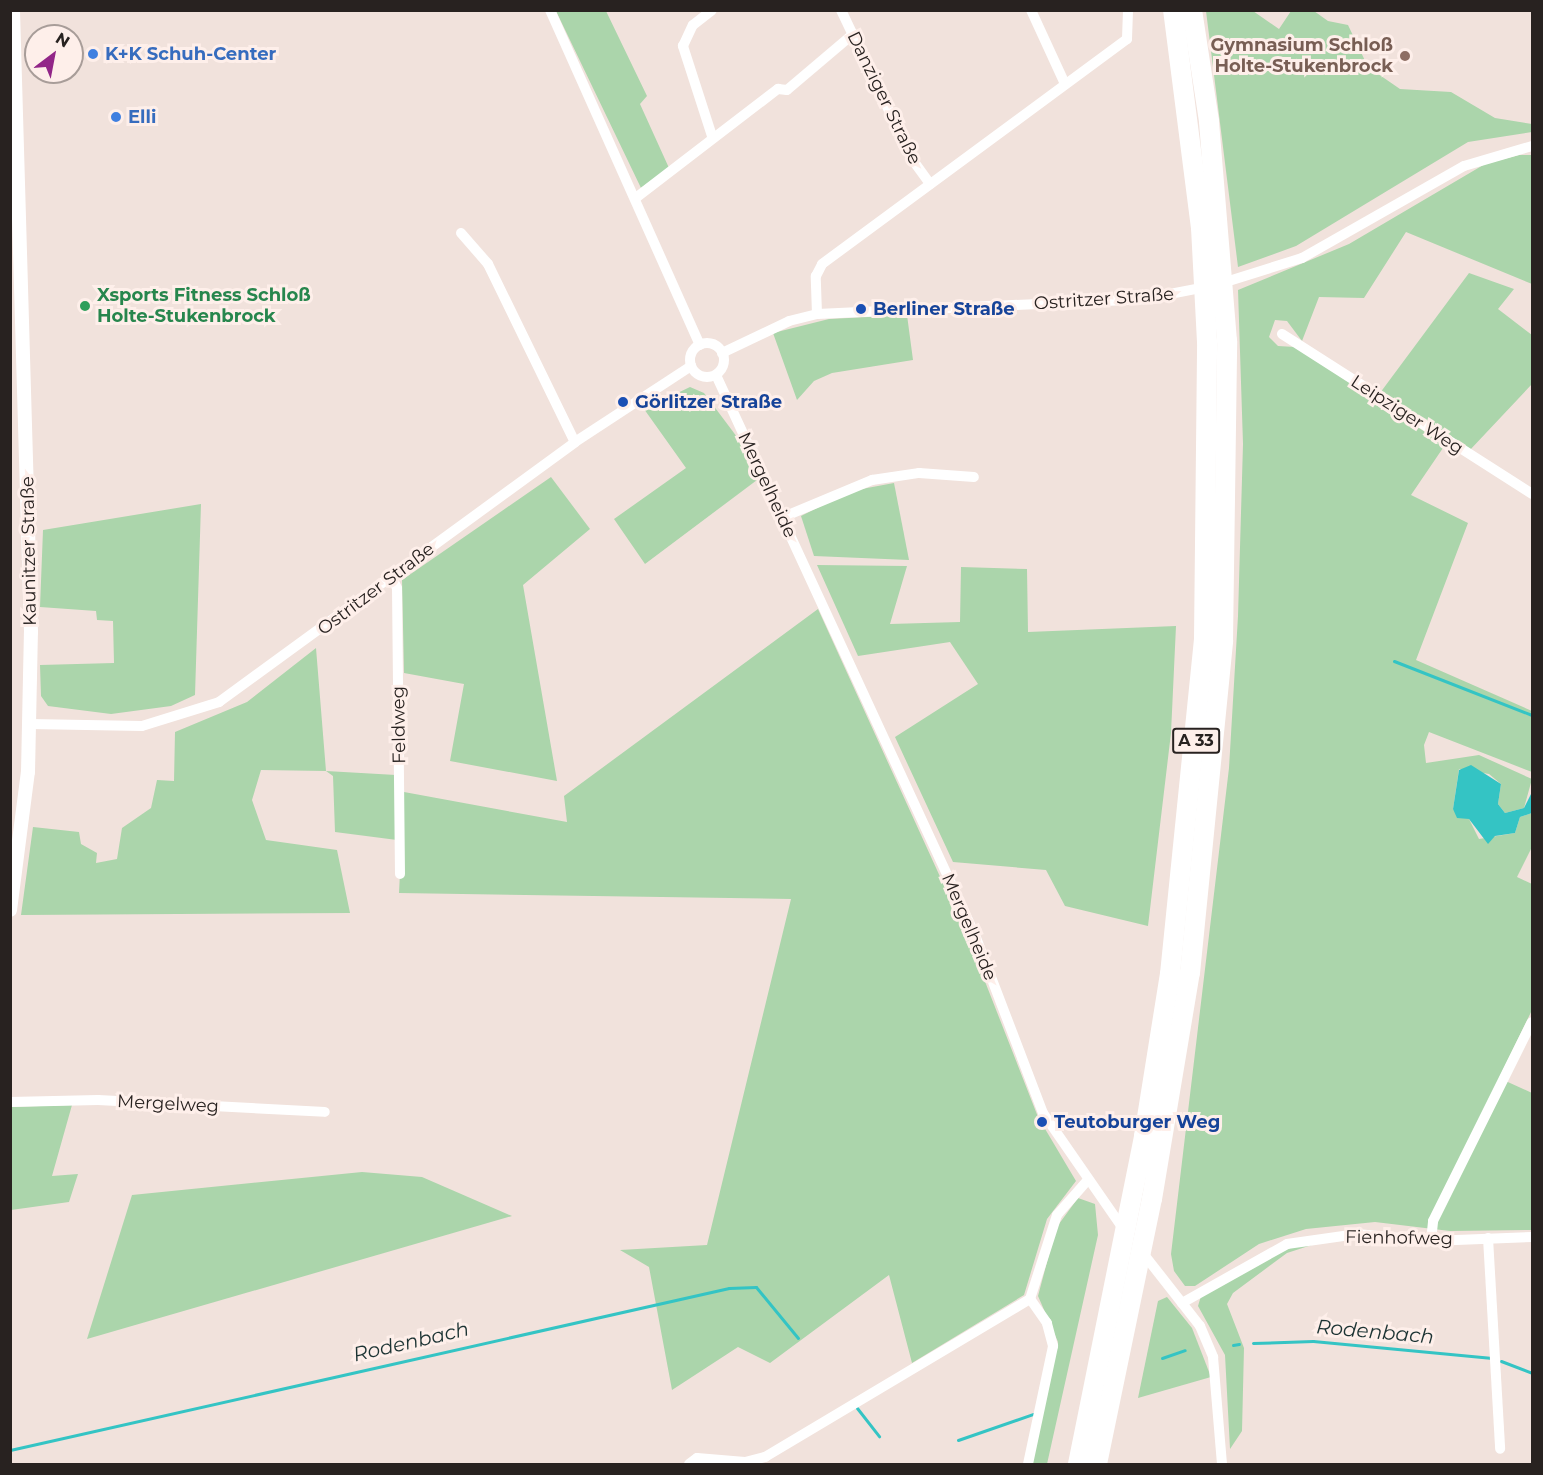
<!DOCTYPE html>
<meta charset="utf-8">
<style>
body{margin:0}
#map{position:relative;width:1543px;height:1475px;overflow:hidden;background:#f1e2dc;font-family:Montserrat,sans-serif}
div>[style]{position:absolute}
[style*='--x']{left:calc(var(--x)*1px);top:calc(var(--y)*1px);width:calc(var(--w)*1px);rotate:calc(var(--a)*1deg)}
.green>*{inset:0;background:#abd5ab}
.water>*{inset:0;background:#34c4c4}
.stream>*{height:3px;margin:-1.5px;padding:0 1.5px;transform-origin:1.5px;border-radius:1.5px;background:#34c4c4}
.minor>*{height:10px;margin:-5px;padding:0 5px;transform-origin:5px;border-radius:5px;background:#fff}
.minor>.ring{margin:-5px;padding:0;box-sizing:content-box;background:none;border:10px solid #fff;border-radius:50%}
.tertiary>*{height:14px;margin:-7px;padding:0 7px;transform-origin:7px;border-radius:7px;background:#fff}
.motorway>*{height:20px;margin:-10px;padding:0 10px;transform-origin:10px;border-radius:10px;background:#fff}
.dots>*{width:16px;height:16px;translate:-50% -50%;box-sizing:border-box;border:3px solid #feefea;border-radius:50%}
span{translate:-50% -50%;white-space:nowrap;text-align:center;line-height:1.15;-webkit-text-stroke:6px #feefea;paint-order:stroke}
.shield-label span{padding:2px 4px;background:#feefea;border:2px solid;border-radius:4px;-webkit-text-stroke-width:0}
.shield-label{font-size:16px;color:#282220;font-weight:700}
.education-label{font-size:18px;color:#785e54;font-weight:700}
.right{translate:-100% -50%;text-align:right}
.shop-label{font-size:18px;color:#366cbe;font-weight:700}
.left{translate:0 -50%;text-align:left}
.street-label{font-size:18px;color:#282220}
.leisure-label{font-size:18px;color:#27864d;font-weight:700}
.transit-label{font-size:18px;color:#164399;font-weight:700}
.water-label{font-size:20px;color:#1c3333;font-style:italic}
.frame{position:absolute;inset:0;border:12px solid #282220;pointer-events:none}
.north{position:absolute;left:24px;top:24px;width:60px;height:60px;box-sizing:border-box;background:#feefea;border:2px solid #a89d99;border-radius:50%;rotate:32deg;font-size:16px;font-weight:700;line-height:24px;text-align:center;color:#282220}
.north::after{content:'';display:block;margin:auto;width:21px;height:27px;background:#922688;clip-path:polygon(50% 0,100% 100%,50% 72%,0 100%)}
</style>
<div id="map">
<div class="green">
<i style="clip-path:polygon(556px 11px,606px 11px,647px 96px,640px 104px,669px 168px,641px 188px)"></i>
<i style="clip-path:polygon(1206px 11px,1253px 11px,1279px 29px,1291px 11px,1314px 11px,1328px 21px,1348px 25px,1368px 67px,1400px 89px,1451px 92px,1495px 118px,1532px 124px,1532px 132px,1468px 142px,1296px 246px,1238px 267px)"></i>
<i style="clip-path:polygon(1519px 155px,1532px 155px,1532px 284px,1406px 232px,1364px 298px,1319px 297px,1302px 341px,1287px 321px,1275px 320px,1269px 337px,1278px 346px,1295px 347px,1445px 445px,1411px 495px,1468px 523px,1416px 660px,1532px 711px,1532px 772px,1429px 732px,1424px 745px,1426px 763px,1479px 755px,1532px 779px,1524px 808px,1505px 813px,1498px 804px,1501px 784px,1489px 774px,1459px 769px,1453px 809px,1469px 819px,1479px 839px,1515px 833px,1520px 817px,1532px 813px,1532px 847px,1517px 877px,1532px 884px,1532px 1010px,1499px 1078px,1532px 1093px,1532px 1230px,1450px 1231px,1375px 1222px,1306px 1229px,1259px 1244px,1195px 1286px,1185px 1286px,1174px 1271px,1171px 1254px,1229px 768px,1238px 616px,1243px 444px,1238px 290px,1349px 244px,1485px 164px)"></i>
<i style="clip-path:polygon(1469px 273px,1514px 289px,1498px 309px,1532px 335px,1532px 384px,1469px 451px,1380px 393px)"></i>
<i style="clip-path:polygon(907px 315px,913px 360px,832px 373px,814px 381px,797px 400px,773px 333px,829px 319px)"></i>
<i style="clip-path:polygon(690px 387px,704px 393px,737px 437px,757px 480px,645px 564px,614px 519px,686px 468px,644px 409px)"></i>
<i style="clip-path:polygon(551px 477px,590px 529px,523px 585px,557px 781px,450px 761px,464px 684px,404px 673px,402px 580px)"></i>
<i style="clip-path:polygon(894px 483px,909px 560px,814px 556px,801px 516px,851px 491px)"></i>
<i style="clip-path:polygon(201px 504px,195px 695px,171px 706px,111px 714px,48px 706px,41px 696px,40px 665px,114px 663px,113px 621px,97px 620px,96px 611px,40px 607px,43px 530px)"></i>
<i style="clip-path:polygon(817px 565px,907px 566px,890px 624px,960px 622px,961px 567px,1027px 569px,1028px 632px,1176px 626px,1171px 733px,1148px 926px,1065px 906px,1046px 870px,953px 862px,895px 737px,978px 684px,950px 642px,858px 656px)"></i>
<i style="clip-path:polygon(818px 609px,968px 938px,1038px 1117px,1076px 1181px,1047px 1219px,1024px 1295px,912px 1363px,889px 1275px,770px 1363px,738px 1347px,672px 1390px,649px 1267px,620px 1250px,707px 1245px,791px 899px,399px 893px,404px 792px,567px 822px,564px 796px)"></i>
<i style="clip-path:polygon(316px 648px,326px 771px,396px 775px,397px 840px,335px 832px,333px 776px,326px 771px,261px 770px,252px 800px,266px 840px,337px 850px,350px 913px,21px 915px,33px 827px,79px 832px,81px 844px,97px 853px,96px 863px,117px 859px,122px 828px,151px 808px,157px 780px,174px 781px,175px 732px,247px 702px)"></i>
<i style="clip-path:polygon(72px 1105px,52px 1176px,78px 1174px,69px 1202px,11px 1210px,10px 1107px)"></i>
<i style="clip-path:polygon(362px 1172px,422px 1177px,512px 1216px,87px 1339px,132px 1195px)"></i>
<i style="clip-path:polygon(1078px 1198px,1095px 1204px,1098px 1235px,1047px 1464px,1032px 1464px,1058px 1342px,1038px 1296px,1056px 1228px)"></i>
<i style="clip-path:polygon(1321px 1242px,1287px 1253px,1233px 1293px,1227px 1304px,1244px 1348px,1242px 1431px,1230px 1449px,1225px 1355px,1198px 1306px,1201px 1296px,1288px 1248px)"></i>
<i style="clip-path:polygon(1167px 1297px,1192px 1328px,1211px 1377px,1138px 1398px,1158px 1301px)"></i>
</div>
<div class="water">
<i style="clip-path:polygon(1471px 765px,1501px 784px,1498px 804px,1505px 813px,1524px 808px,1532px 792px,1532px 813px,1520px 817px,1515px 833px,1495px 836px,1488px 844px,1469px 819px,1457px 818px,1453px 809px,1459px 770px)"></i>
</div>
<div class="stream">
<i style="--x:1394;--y:661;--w:148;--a:21.4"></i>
<i style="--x:1253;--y:1343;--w:60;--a:-1.9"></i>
<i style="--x:1313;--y:1341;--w:180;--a:5.4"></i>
<i style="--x:1233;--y:1345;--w:6;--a:-9"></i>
<i style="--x:1162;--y:1358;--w:24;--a:-19"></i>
<i style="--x:1501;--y:1361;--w:33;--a:21"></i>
<i style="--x:857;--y:1408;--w:36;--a:52"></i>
<i style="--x:958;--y:1440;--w:79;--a:-19.1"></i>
<i style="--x:10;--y:1450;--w:737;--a:-12.7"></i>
<i style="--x:729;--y:1288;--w:27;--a:-2"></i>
<i style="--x:756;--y:1287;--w:66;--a:50.5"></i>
</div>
<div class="minor">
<i style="--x:550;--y:10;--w:367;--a:65.9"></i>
<i style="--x:841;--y:10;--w:165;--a:64.5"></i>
<i style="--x:912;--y:159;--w:31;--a:54"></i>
<i style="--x:1031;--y:10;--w:81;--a:65.3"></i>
<i style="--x:712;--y:136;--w:95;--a:-107.9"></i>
<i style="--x:683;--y:46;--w:23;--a:-65"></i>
<i style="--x:693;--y:25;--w:24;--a:-38"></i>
<i style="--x:637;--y:197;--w:178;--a:-37.5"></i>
<i style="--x:778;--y:89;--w:9;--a:6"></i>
<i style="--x:787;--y:90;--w:87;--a:-40.3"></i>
<i style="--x:461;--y:233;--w:41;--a:48.9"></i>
<i style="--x:488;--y:264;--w:198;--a:64"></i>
<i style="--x:817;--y:314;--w:38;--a:-92"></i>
<i style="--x:816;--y:276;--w:13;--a:-63"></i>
<i style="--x:822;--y:264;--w:379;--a:-36.4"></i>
<i style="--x:1127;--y:39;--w:29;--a:-88"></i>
<i style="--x:1282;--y:334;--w:297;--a:32.6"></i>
<i class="ring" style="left:690px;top:343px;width:24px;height:24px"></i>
<i style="--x:722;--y:353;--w:74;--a:-25.5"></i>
<i style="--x:789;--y:321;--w:29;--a:-14"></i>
<i style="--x:817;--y:314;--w:327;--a:-2.6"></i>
<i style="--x:1144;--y:299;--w:73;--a:-11"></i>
<i style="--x:1216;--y:285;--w:90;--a:-17.4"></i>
<i style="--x:1302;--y:258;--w:186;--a:-29.6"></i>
<i style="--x:1464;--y:166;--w:71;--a:-16.4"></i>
<i style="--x:716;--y:375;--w:617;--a:65.18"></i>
<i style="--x:975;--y:935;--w:191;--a:69.1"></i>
<i style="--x:1043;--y:1113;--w:142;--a:55.3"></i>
<i style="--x:781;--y:518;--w:99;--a:-22.7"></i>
<i style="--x:872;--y:480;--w:48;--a:-8.5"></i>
<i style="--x:919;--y:473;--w:55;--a:4.2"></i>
<i style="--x:392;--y:577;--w:12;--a:66"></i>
<i style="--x:397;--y:588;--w:286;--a:89.4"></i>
<i style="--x:30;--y:724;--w:112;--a:1"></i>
<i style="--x:142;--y:726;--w:81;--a:-17.3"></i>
<i style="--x:219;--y:702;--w:441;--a:-36.1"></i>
<i style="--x:575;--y:442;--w:139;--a:-33.2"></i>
<i style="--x:10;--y:1102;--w:88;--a:-1.3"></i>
<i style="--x:98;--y:1100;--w:227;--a:3"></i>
<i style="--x:1488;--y:1238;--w:211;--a:86.7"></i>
<i style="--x:1431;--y:1241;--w:20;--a:-84"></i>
<i style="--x:1433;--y:1221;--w:222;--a:-63.6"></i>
<i style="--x:1142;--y:1252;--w:94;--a:51.9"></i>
<i style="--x:1200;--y:1326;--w:34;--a:67"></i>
<i style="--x:1213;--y:1357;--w:107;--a:85.2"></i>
<i style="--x:1182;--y:1303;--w:120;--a:-29.3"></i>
<i style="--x:1287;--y:1244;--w:71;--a:-8.1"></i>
<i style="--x:1357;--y:1234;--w:74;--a:5.4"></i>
<i style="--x:1431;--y:1241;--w:101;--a:-2.3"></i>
<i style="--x:689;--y:1464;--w:10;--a:-37"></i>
<i style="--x:697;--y:1458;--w:48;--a:4.8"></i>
<i style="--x:745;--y:1462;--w:21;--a:-14"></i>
<i style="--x:765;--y:1457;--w:309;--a:-30.8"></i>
<i style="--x:1030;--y:1299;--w:88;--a:-72.2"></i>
<i style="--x:1057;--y:1215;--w:44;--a:-48.7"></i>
<i style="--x:1028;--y:1464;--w:121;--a:-78"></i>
<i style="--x:1053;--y:1346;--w:24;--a:-105"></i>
<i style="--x:1047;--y:1323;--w:29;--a:-125"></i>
</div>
<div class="tertiary">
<i style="--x:10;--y:910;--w:139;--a:-82.6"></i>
<i style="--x:28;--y:772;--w:140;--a:-88.8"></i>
<i style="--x:31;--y:632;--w:622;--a:-91.66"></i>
</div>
<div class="motorway">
<i style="--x:1078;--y:1464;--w:335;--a:-78.6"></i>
<i style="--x:1144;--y:1136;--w:164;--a:-80.9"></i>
<i style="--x:1170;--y:974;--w:337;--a:-84.2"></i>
<i style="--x:1204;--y:639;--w:297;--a:-89.4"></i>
<i style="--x:1207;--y:342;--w:114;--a:-93"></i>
<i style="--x:1201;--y:228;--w:220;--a:-97.3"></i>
<i style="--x:1097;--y:1464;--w:271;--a:-78.3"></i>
<i style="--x:1152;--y:1199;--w:229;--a:-80.5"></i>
<i style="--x:1190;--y:973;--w:334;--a:-84.3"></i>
<i style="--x:1223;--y:641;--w:300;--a:-89.2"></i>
<i style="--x:1227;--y:341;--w:221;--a:-94.7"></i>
<i style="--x:1209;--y:121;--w:112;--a:-98.7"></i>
</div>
<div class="dots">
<i style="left:93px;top:54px;background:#3f7fe0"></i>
<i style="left:1405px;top:56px;background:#8d6e63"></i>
<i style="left:116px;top:117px;background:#3f7fe0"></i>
<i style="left:85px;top:306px;background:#2e9e5b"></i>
<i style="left:861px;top:309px;background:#1a4fb4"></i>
<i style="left:623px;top:402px;background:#1a4fb4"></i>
<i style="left:1042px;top:1122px;background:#1a4fb4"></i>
</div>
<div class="shield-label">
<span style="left:1196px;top:741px">A 33</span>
</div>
<div class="education-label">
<span class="right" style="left:1393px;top:56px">Gymnasium Schloß<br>Holte-Stukenbrock</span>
</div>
<div class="shop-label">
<span class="left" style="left:105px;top:54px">K+K Schuh-Center</span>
<span class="left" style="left:128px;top:117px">Elli</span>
</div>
<div class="street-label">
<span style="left:884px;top:98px;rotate:64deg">Danziger Straße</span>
<span style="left:1104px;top:299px;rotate:-4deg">Ostritzer Straße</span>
<span style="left:1407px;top:415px;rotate:33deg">Leipziger Weg</span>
<span style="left:767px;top:485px;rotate:65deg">Mergelheide</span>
<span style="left:29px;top:551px;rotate:-91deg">Kaunitzer Straße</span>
<span style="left:376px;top:589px;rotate:-37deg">Ostritzer Straße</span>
<span style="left:399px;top:725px;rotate:-91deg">Feldweg</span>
<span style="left:969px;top:927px;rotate:67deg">Mergelheide</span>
<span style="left:168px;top:1104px;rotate:3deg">Mergelweg</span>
<span style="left:1399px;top:1238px;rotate:1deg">Fienhofweg</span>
</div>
<div class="leisure-label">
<span class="left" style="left:97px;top:306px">Xsports Fitness Schloß<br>Holte-Stukenbrock</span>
</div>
<div class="transit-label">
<span class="left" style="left:873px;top:309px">Berliner Straße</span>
<span class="left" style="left:635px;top:402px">Görlitzer Straße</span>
<span class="left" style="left:1054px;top:1122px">Teutoburger Weg</span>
</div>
<div class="water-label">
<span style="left:1375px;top:1332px;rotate:5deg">Rodenbach</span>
<span style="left:411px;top:1342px;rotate:-13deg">Rodenbach</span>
</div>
<div class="frame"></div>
<div class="north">N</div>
</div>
